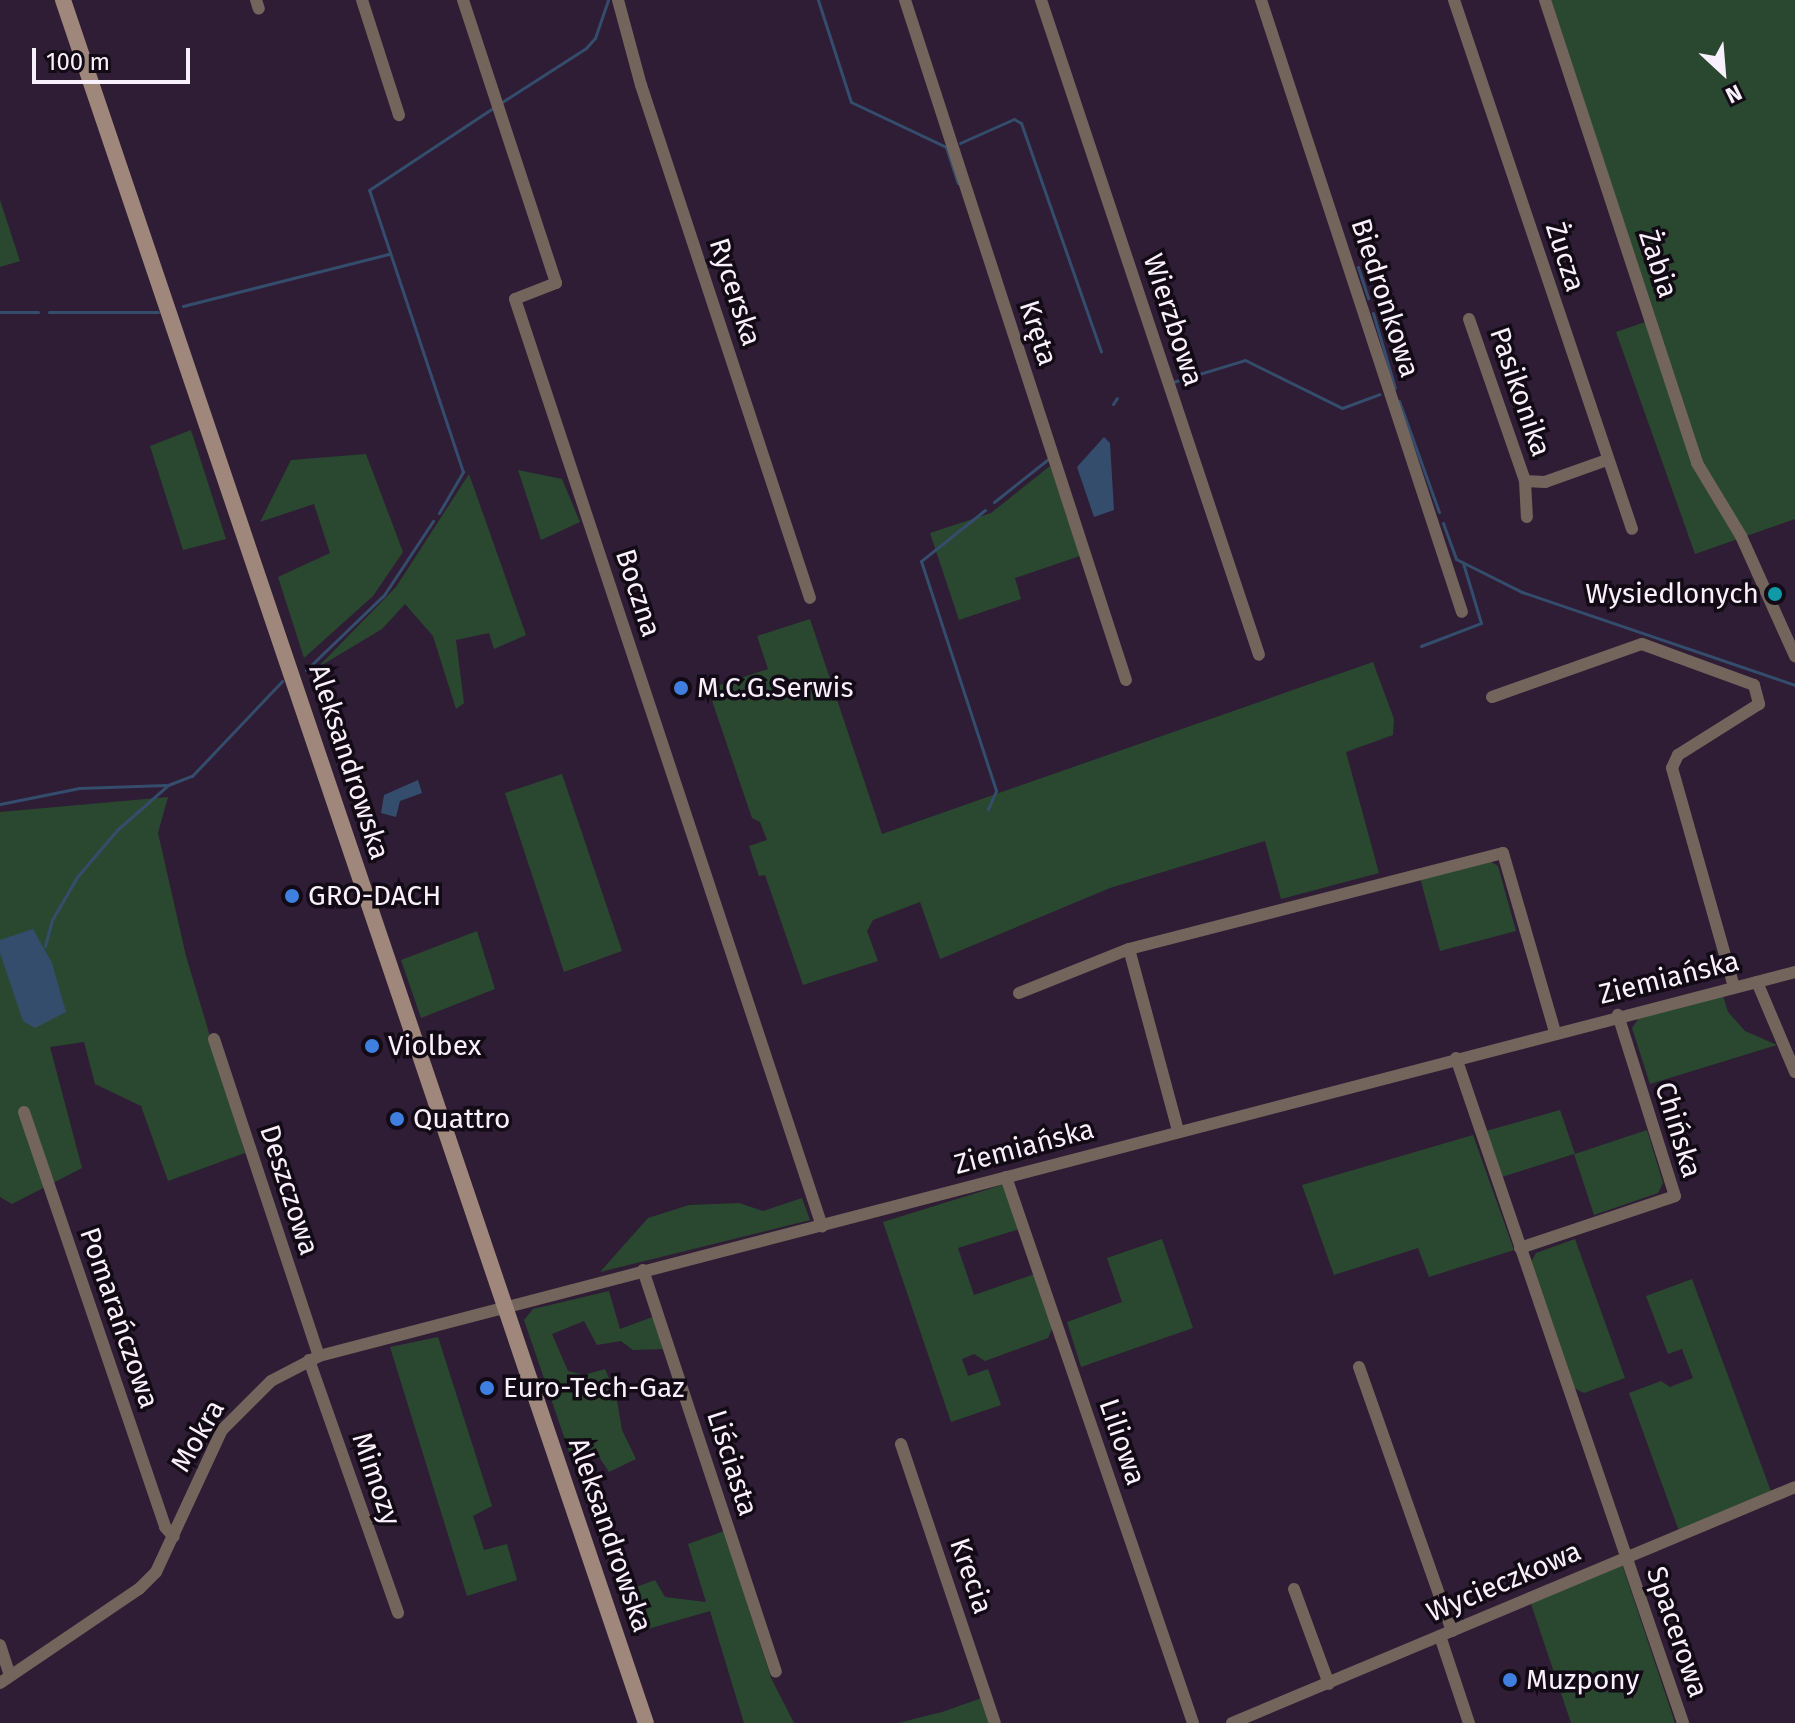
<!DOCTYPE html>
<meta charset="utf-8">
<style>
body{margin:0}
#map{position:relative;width:1795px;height:1723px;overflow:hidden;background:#2e1d35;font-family:"Fira Sans",sans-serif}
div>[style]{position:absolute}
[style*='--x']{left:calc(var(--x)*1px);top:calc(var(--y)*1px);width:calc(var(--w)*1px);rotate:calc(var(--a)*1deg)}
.green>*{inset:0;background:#2a482f}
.water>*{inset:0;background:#354d6c}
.stream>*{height:3px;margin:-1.5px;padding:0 1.5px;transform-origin:1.5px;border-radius:1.5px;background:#354d6c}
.minor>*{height:12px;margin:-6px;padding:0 6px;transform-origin:6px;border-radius:6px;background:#73645c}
.secondary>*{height:16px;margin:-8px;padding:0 8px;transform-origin:8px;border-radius:8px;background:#9f887b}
.dots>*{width:22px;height:22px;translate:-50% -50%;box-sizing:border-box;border:4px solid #120b15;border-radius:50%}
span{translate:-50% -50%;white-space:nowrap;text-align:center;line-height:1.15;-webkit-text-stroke:7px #120b15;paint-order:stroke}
.street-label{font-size:28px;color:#f9f0fd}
.poi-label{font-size:28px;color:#f9f0fd}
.right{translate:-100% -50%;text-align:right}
.left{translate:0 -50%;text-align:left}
.north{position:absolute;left:1683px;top:32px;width:80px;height:80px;-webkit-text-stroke:6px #120b15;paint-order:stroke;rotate:154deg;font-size:22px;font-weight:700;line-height:32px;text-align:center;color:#f9f0fd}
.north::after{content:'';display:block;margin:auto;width:28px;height:36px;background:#f9f0fd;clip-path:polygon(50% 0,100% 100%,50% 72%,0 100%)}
.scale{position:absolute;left:32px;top:48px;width:158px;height:36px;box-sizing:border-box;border:4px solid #f9f0fd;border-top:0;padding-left:10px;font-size:24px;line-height:28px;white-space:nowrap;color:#f9f0fd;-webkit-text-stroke:6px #120b15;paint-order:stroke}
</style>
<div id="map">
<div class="green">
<i style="clip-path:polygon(1550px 0,1795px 0,1795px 519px,1695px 554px,1616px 332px,1654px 319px)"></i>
<i style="clip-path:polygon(0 200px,20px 261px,0 267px)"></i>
<i style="clip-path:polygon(191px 430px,226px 539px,183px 550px,150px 446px)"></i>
<i style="clip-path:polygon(366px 454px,403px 552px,373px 596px,304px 658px,278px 577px,330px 553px,314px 504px,260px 522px,291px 460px)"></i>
<i style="clip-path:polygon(1050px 466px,1080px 556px,1015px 578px,1021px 599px,959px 620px,930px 533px,991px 513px)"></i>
<i style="clip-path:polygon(518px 470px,562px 479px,580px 522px,541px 540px)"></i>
<i style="clip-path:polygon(469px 474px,526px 635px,494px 649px,489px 633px,456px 640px,464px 703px,456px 709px,433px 636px,405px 604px,382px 629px,317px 668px,396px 587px)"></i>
<i style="clip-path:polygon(810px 619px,882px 834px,1373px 662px,1394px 719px,1393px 735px,1346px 752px,1379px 873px,1281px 899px,1265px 841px,1110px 888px,940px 959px,920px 902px,873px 920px,867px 931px,878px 961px,803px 985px,765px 875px,759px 876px,749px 846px,767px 840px,760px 822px,752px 818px,708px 689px,768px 669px,757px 636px)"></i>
<i style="clip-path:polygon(562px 774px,622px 951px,564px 972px,505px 793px)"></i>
<i style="clip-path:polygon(168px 797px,158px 833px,186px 956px,245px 1153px,168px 1181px,141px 1106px,95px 1084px,84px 1042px,50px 1047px,82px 1168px,12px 1204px,0 1197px,0 812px)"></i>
<i style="clip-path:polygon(1488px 860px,1498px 866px,1516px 931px,1440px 951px,1420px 878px)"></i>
<i style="clip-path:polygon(477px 931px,495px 989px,421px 1018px,401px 960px)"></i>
<i style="clip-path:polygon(1723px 996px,1728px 1012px,1745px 1031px,1777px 1045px,1650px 1084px,1632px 1028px,1639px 1018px)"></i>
<i style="clip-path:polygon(1560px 1110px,1575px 1154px,1647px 1130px,1663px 1183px,1658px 1193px,1594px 1215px,1574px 1154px,1502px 1177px,1486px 1131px)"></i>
<i style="clip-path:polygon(1473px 1135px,1514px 1250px,1429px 1277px,1418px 1248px,1334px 1275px,1302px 1185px)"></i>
<i style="clip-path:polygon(1005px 1184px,1020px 1229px,958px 1248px,974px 1295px,1035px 1274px,1053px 1327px,1048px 1338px,985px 1361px,974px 1354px,962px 1359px,968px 1376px,988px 1369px,1001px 1405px,951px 1422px,883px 1222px)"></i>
<i style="clip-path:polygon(802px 1198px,810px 1220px,600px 1272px,648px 1218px,689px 1205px,739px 1203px,763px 1211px)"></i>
<i style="clip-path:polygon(1162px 1239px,1193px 1328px,1081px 1367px,1067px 1322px,1122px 1302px,1107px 1258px)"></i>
<i style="clip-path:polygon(1575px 1239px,1625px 1378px,1584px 1393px,1574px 1388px,1531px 1262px,1536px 1253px)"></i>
<i style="clip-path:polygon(1692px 1279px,1772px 1494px,1679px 1531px,1629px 1393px,1661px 1381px,1670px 1387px,1693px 1378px,1682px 1349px,1668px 1354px,1646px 1296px)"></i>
<i style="clip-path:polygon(609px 1291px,620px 1329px,655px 1316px,664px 1349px,633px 1350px,621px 1341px,597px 1345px,584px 1321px,552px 1334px,568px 1371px,584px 1375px,605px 1369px,616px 1395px,622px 1430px,636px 1459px,609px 1472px,597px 1454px,571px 1457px,524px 1320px,533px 1309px)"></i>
<i style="clip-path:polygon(438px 1337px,492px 1506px,473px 1516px,484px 1550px,507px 1544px,517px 1580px,467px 1596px,390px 1347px)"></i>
<i style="clip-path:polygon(724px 1531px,771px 1678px,794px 1723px,744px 1723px,710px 1611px,634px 1633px,623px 1592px,655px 1580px,665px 1597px,706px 1602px,688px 1544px)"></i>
<i style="clip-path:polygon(1622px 1564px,1675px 1723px,1571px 1723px,1530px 1601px)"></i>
<i style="clip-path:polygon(982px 1698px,990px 1723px,898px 1723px,942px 1712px)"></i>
</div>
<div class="water">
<i style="clip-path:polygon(1104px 437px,1110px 443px,1114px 510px,1094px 517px,1077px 467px)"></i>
<i style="clip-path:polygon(418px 780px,422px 793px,400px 801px,396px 817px,381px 813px,384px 795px)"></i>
<i style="clip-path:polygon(33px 929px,52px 963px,66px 1012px,35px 1028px,23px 1021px,0 953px,0 940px)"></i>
</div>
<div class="stream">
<i style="--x:818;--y:0;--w:107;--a:72.1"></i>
<i style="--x:851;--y:102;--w:105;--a:25.3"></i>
<i style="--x:946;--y:147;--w:38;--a:72"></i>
<i style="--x:502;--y:102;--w:100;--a:-32.7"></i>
<i style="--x:586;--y:48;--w:13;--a:-48"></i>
<i style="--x:595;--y:38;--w:40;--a:-71.1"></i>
<i style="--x:960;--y:143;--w:59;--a:-24"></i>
<i style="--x:1014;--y:119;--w:8;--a:30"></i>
<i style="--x:1021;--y:123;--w:242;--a:70.7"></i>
<i style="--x:1358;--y:267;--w:33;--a:72"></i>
<i style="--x:183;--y:306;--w:212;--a:-14.2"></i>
<i style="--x:0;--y:312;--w:38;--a:0"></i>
<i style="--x:49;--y:312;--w:109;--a:0"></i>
<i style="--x:1373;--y:313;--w:78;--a:73.7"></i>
<i style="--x:1173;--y:382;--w:75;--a:-17"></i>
<i style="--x:1245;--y:360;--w:108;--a:26.3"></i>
<i style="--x:1342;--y:408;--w:40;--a:-20.2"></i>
<i style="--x:1399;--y:401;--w:118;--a:70.2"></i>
<i style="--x:1113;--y:404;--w:7;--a:-56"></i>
<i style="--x:994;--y:502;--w:68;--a:-38.4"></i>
<i style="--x:985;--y:510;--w:82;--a:141.4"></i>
<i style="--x:921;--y:561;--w:242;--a:71.9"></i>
<i style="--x:996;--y:791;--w:20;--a:114"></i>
<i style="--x:439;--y:513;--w:48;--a:-59.7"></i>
<i style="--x:463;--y:472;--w:297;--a:-108.4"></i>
<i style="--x:369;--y:190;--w:149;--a:-33.5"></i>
<i style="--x:1443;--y:523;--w:38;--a:70"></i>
<i style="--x:1456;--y:559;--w:74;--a:26.6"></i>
<i style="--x:1522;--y:592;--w:288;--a:18.8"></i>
<i style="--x:1421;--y:646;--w:64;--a:-21"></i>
<i style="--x:1481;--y:623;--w:63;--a:-106.7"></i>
<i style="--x:306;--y:670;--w:108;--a:-43.9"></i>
<i style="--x:384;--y:595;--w:89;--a:-56.5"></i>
<i style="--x:0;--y:804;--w:81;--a:-11.4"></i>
<i style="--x:79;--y:788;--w:87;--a:-2"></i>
<i style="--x:45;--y:946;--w:27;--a:-75"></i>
<i style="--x:52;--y:920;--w:50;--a:-59.8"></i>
<i style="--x:77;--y:877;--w:62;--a:-49.6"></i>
<i style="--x:117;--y:830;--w:68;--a:-41.4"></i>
<i style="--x:168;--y:785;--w:26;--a:-21"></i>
<i style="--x:192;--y:776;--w:131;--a:-46.5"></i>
</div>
<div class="minor">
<i style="--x:256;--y:0;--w:9;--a:72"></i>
<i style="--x:362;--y:0;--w:121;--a:72.2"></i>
<i style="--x:463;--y:0;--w:298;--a:71.8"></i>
<i style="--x:556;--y:283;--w:44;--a:158.7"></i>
<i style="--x:515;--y:299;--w:977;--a:71.68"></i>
<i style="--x:618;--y:0;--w:88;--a:74.9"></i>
<i style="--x:641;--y:85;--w:540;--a:71.77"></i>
<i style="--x:905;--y:0;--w:715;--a:72"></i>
<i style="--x:1041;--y:0;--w:690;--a:71.59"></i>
<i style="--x:1261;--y:0;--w:644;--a:71.82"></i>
<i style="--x:1454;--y:0;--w:558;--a:71.4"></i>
<i style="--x:1545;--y:0;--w:487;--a:71.8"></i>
<i style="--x:1697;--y:463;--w:85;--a:58.9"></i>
<i style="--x:1741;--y:536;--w:132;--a:65.8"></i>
<i style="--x:1469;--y:319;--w:171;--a:70.9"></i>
<i style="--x:1525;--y:481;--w:36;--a:87"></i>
<i style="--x:1525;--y:481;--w:20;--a:3"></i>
<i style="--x:1545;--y:482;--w:66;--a:-19.5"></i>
<i style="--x:1492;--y:697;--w:159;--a:-19.5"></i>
<i style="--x:1642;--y:644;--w:119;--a:20.1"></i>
<i style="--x:1754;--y:685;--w:20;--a:75"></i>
<i style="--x:1759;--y:704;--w:96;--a:147.8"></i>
<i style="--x:1678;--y:755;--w:14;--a:115"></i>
<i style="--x:1672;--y:768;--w:228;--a:74.2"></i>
<i style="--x:1129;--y:949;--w:188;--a:74.9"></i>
<i style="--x:1757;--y:982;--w:98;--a:67.1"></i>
<i style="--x:1019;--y:993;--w:118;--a:-21.8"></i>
<i style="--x:1129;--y:949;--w:386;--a:-14.4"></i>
<i style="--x:1503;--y:853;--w:186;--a:73.8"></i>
<i style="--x:214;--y:1039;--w:334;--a:71.7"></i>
<i style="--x:1456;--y:1058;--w:703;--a:71.15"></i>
<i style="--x:24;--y:1112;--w:438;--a:71.2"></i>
<i style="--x:165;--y:1527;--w:13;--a:48"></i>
<i style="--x:1006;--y:1177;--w:577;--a:71.09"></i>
<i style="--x:1520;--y:1248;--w:163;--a:-18.5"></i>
<i style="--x:1675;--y:1196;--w:190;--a:-107.5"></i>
<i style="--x:643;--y:1270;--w:423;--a:71.7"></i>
<i style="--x:309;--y:1360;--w:268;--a:70.6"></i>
<i style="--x:1359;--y:1367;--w:280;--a:70.6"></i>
<i style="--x:901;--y:1444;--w:294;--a:71.4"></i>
<i style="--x:1294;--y:1589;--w:101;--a:69.8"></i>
<i style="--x:1440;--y:1636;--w:92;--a:71.6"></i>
<i style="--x:0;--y:1645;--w:32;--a:72"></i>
<i style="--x:0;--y:1683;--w:168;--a:-34.1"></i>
<i style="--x:139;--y:1589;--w:24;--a:-45"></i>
<i style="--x:156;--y:1572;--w:157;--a:-65.1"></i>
<i style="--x:222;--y:1430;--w:69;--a:-45"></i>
<i style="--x:271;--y:1381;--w:54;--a:-27.5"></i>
<i style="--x:319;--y:1356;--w:1525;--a:-14.58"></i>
<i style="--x:1232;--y:1723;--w:610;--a:-22.74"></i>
</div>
<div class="secondary">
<i style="--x:63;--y:0;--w:1819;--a:71.31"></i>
</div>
<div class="dots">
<i style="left:1775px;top:594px;background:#0f9aa8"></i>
<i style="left:681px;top:688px;background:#3f7fe0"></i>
<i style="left:292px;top:896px;background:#3f7fe0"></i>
<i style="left:372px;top:1046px;background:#3f7fe0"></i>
<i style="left:397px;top:1119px;background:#3f7fe0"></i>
<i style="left:487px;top:1388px;background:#3f7fe0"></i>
<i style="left:1510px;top:1680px;background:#3f7fe0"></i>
</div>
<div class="street-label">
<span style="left:1565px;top:257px;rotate:72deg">Żucza</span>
<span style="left:1658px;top:264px;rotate:72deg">Żabia</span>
<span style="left:735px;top:292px;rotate:72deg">Rycerska</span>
<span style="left:1385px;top:298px;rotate:72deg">Biedronkowa</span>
<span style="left:1173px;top:320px;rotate:72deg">Wierzbowa</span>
<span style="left:1038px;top:333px;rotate:72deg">Kręta</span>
<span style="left:1520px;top:392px;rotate:71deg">Pasikonika</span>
<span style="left:638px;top:593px;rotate:72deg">Boczna</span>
<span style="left:349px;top:762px;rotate:72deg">Aleksandrowska</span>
<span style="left:1669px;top:978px;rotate:-14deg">Ziemiańska</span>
<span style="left:1678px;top:1130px;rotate:73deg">Chińska</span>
<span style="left:1024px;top:1147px;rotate:-15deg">Ziemiańska</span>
<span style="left:289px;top:1190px;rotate:72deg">Deszczowa</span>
<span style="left:119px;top:1318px;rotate:71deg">Pomarańczowa</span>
<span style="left:198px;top:1436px;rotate:-60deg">Mokra</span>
<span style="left:1122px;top:1442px;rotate:71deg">Liliowa</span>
<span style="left:732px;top:1463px;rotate:72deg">Liściasta</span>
<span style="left:376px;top:1479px;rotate:71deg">Mimozy</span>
<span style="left:610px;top:1535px;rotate:71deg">Aleksandrowska</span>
<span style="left:971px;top:1576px;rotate:71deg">Krecia</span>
<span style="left:1504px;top:1582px;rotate:-23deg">Wycieczkowa</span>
<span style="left:1677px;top:1632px;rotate:71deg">Spacerowa</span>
</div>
<div class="poi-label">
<span class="right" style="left:1759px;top:594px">Wysiedlonych</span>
<span class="left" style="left:697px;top:688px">M.C.G.Serwis</span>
<span class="left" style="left:308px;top:896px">GRO-DACH</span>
<span class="left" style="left:388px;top:1046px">Violbex</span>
<span class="left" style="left:413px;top:1119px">Quattro</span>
<span class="left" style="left:503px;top:1388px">Euro-Tech-Gaz</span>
<span class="left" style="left:1526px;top:1680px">Muzpony</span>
</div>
<div class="north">N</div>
<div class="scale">100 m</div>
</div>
